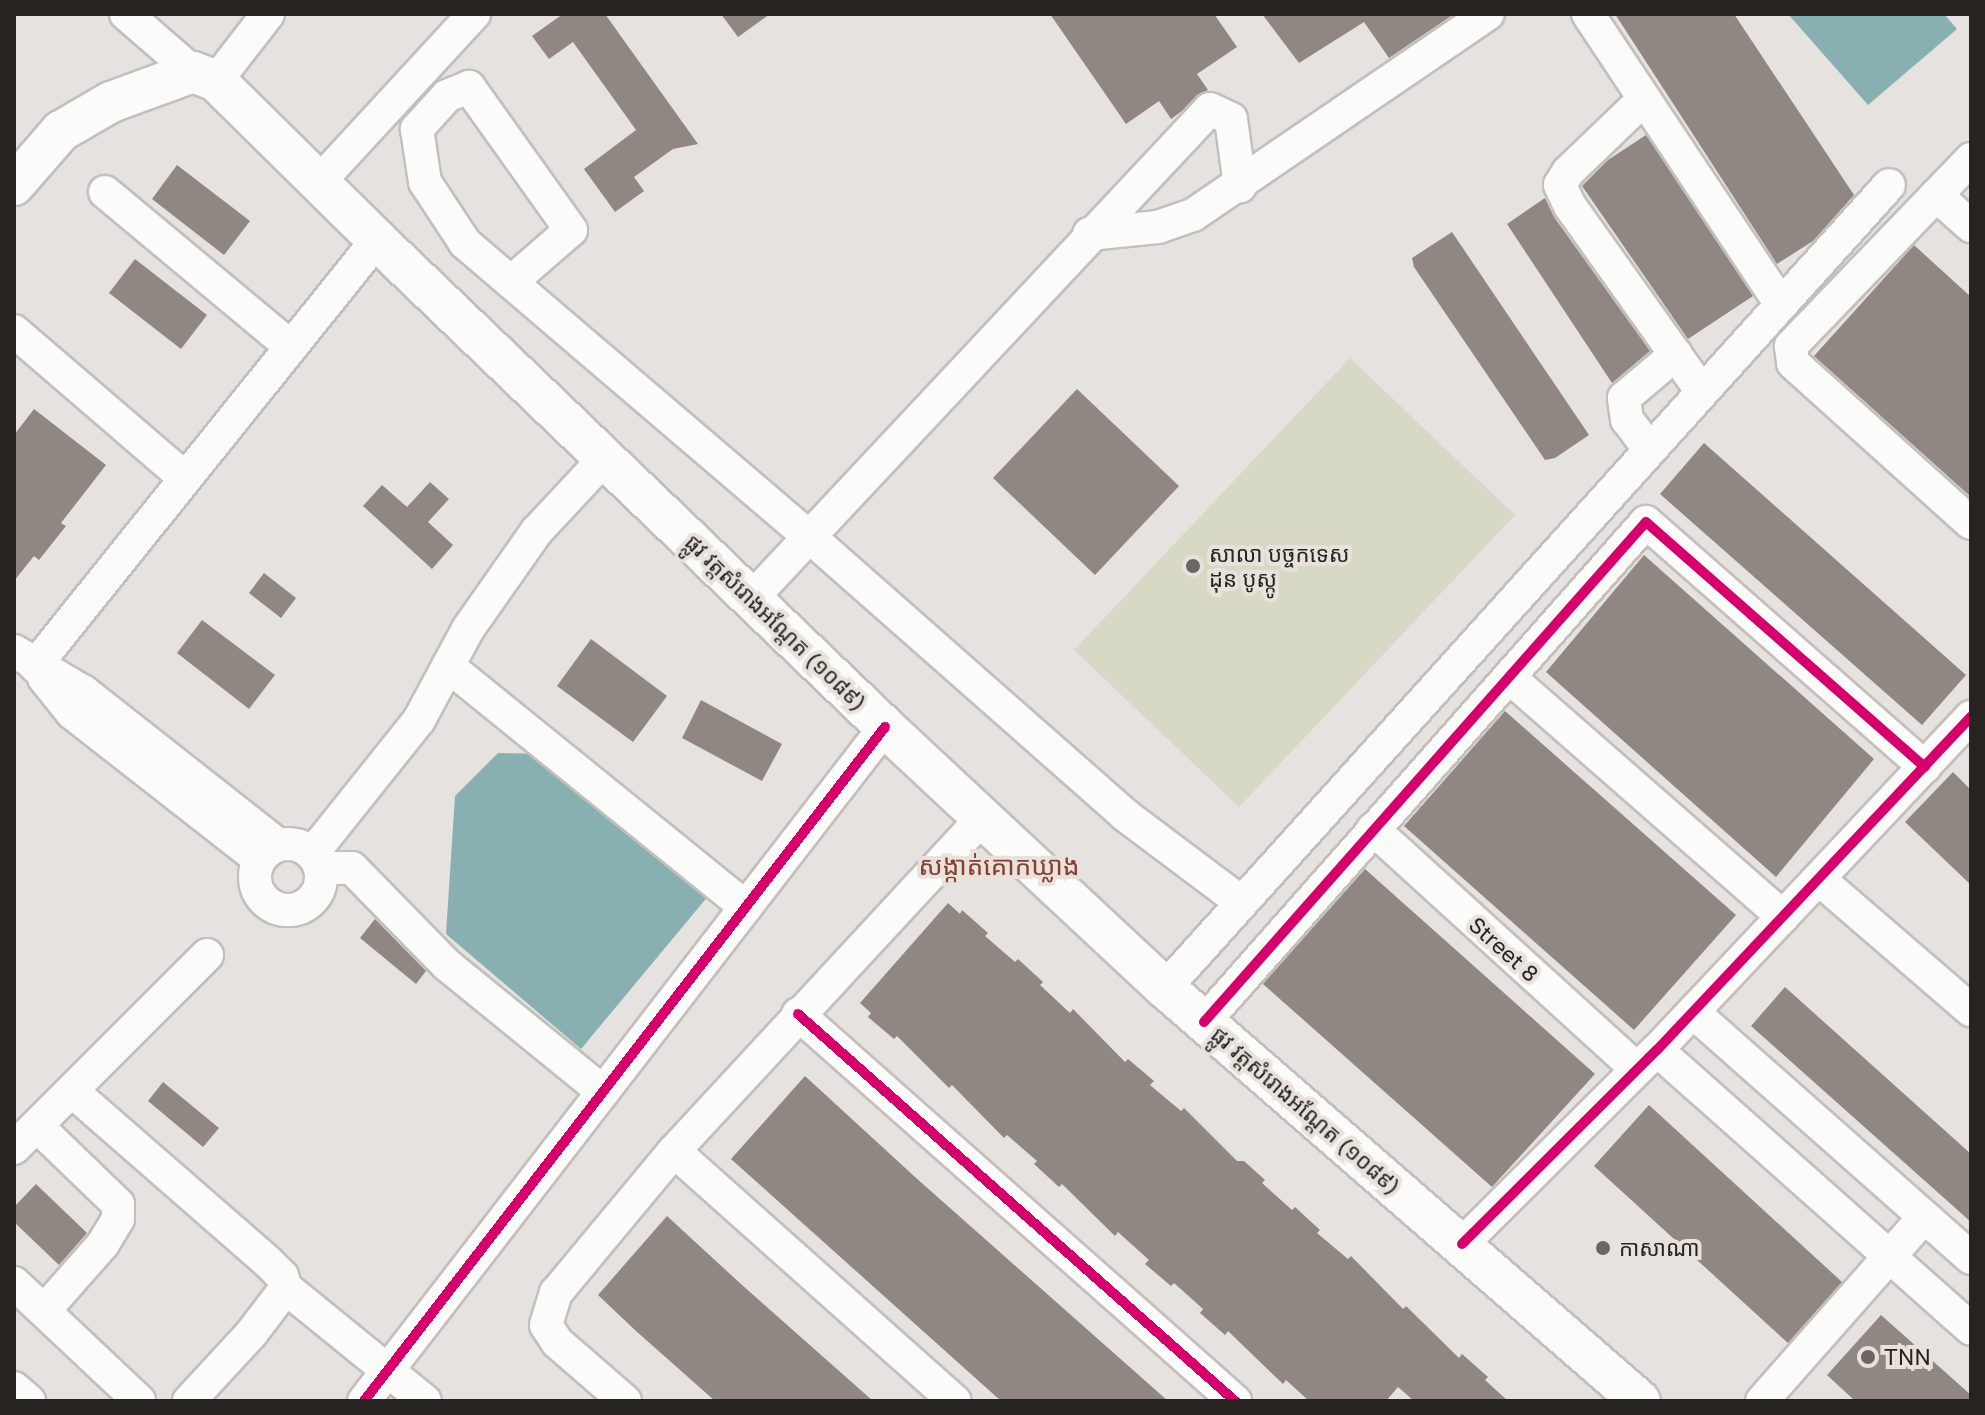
<!DOCTYPE html>
<meta charset="utf-8">
<style>
body{margin:0}
#map{position:relative;width:1985px;height:1415px;overflow:hidden;background:#e6e2df;font-family:"Golos Text","Noto Sans Khmer",sans-serif}
div>[style]{position:absolute}
[style*='--x']{left:calc(var(--x)*1px);top:calc(var(--y)*1px);width:calc(var(--w)*1px);rotate:calc(var(--a)*1deg)}
.green>*{inset:0;background:#d8d8c7}
.water>*{inset:0;background:#88b0b0}
.building>*{inset:0;background:#908783}
.roads{filter:drop-shadow(2px 0 #c3bfbd) drop-shadow(-2px 0 #c3bfbd) drop-shadow(0 2px #c3bfbd) drop-shadow(0 -2px #c3bfbd)}
.minor>*{height:32px;margin:-16px;padding:0 16px;transform-origin:16px;border-radius:16px;background:#fbfbfa}
.minor>.ring{margin:-16px;padding:0;box-sizing:content-box;background:none;border:32px solid #fbfbfa;border-radius:50%}
.major>*{height:40px;margin:-20px;padding:0 20px;transform-origin:20px;border-radius:20px;background:#fbfbfa}
.cycleway>*{height:10px;margin:-5px;padding:0 5px;transform-origin:5px;border-radius:5px;background:#d6006c}
.dots>*{width:22px;height:22px;translate:-50% -50%;box-sizing:border-box;border:4px solid #e9e2dc;border-radius:50%}
span{translate:-50% -50%;white-space:nowrap;text-align:center;line-height:1.15;-webkit-text-stroke:8px #e9e2dc;paint-order:stroke}
.poi-label{font-size:22px;color:#262321}
.left{translate:0 -50%;text-align:left}
.street-label{font-size:22px;color:#262321}
.quarter-label{font-size:26px;color:#86402f}
.frame{position:absolute;inset:0;border:16px solid #262321;pointer-events:none}
</style>
<div id="map">
<div class="green">
<i style="clip-path:polygon(1350px 358px,1515px 515px,1239px 807px,1074px 650px)"></i>
</div>
<div class="water">
<i style="clip-path:polygon(1788px 14px,1944px 14px,1957px 29px,1868px 105px)"></i>
<i style="clip-path:polygon(498px 753px,551px 754px,714px 889px,581px 1049px,446px 934px,455px 796px)"></i>
</div>
<div class="building">
<i style="clip-path:polygon(563px 14px,605px 14px,698px 144px,673px 149px,634px 177px,644px 191px,615px 212px,584px 169px,636px 130px,573px 42px,549px 59px,532px 36px)"></i>
<i style="clip-path:polygon(721px 14px,770px 14px,738px 37px)"></i>
<i style="clip-path:polygon(1050px 14px,1214px 14px,1237px 47px,1197px 74px,1208px 90px,1197px 95px,1182px 111px,1171px 119px,1159px 101px,1126px 124px)"></i>
<i style="clip-path:polygon(1262px 14px,1454px 14px,1389px 58px,1364px 22px,1299px 63px)"></i>
<i style="clip-path:polygon(1615px 14px,1734px 14px,1854px 195px,1813px 241px,1777px 264px)"></i>
<i style="clip-path:polygon(1646px 135px,1753px 296px,1688px 339px,1582px 186px,1608px 160px)"></i>
<i style="clip-path:polygon(177px 165px,250px 221px,224px 255px,152px 199px)"></i>
<i style="clip-path:polygon(1545px 198px,1554px 217px,1650px 351px,1612px 383px,1507px 224px)"></i>
<i style="clip-path:polygon(1452px 232px,1589px 435px,1555px 458px,1545px 460px,1414px 267px,1412px 258px)"></i>
<i style="clip-path:polygon(1914px 245px,1971px 297px,1971px 497px,1814px 356px)"></i>
<i style="clip-path:polygon(135px 259px,207px 315px,181px 349px,109px 293px)"></i>
<i style="clip-path:polygon(1077px 389px,1179px 486px,1095px 575px,993px 478px)"></i>
<i style="clip-path:polygon(34px 409px,106px 465px,61px 523px,66px 526px,39px 560px,34px 556px,14px 581px,14px 435px)"></i>
<i style="clip-path:polygon(1704px 443px,1966px 675px,1922px 725px,1660px 494px)"></i>
<i style="clip-path:polygon(430px 482px,449px 499px,428px 522px,453px 545px,432px 569px,363px 506px,382px 485px,407px 507px)"></i>
<i style="clip-path:polygon(1644px 555px,1874px 759px,1776px 877px,1546px 672px)"></i>
<i style="clip-path:polygon(264px 573px,296px 598px,281px 618px,249px 593px)"></i>
<i style="clip-path:polygon(202px 620px,275px 675px,249px 709px,177px 653px)"></i>
<i style="clip-path:polygon(591px 639px,667px 696px,633px 742px,557px 686px)"></i>
<i style="clip-path:polygon(701px 700px,782px 744px,762px 781px,682px 738px)"></i>
<i style="clip-path:polygon(1505px 711px,1736px 915px,1634px 1030px,1404px 826px)"></i>
<i style="clip-path:polygon(1953px 772px,1971px 790px,1971px 885px,1905px 822px)"></i>
<i style="clip-path:polygon(1365px 869px,1595px 1074px,1492px 1187px,1263px 984px)"></i>
<i style="clip-path:polygon(948px 903px,960px 914px,962px 910px,988px 933px,985px 936px,1015px 962px,1018px 959px,1043px 982px,1040px 985px,1070px 1013px,1073px 1009px,1125px 1062px,1128px 1059px,1154px 1081px,1150px 1085px,1181px 1111px,1184px 1108px,1237px 1161px,1244px 1161px,1265px 1180px,1262px 1183px,1292px 1210px,1295px 1207px,1320px 1230px,1317px 1233px,1348px 1259px,1351px 1256px,1403px 1309px,1406px 1306px,1459px 1358px,1462px 1354px,1488px 1377px,1485px 1380px,1508px 1401px,1414px 1401px,1398px 1387px,1386px 1401px,1309px 1401px,1286px 1380px,1283px 1384px,1228px 1331px,1225px 1335px,1200px 1313px,1203px 1309px,1174px 1283px,1171px 1286px,1145px 1264px,1149px 1260px,1118px 1232px,1115px 1236px,1062px 1184px,1059px 1187px,1034px 1164px,1037px 1161px,1007px 1135px,1004px 1138px,952px 1085px,949px 1088px,897px 1036px,894px 1039px,868px 1017px,871px 1013px,860px 1003px)"></i>
<i style="clip-path:polygon(375px 919px,426px 971px,416px 984px,360px 938px)"></i>
<i style="clip-path:polygon(1785px 987px,1971px 1154px,1971px 1222px,1751px 1026px)"></i>
<i style="clip-path:polygon(805px 1076px,915px 1177px,1168px 1401px,1001px 1401px,731px 1159px)"></i>
<i style="clip-path:polygon(163px 1082px,219px 1128px,203px 1147px,148px 1101px)"></i>
<i style="clip-path:polygon(1649px 1105px,1842px 1282px,1788px 1343px,1594px 1166px)"></i>
<i style="clip-path:polygon(36px 1184px,87px 1233px,59px 1265px,14px 1222px,14px 1207px)"></i>
<i style="clip-path:polygon(667px 1216px,742px 1285px,873px 1401px,715px 1401px,636px 1331px,598px 1295px)"></i>
<i style="clip-path:polygon(1881px 1315px,1971px 1395px,1971px 1401px,1855px 1401px,1827px 1375px)"></i>
</div>
<div class="roads">
<div class="minor">
<i style="--x:126;--y:14;--w:89;--a:40.9"></i>
<i style="--x:1588;--y:14;--w:348;--a:56.4"></i>
<i style="--x:216;--y:81;--w:85;--a:-52.2"></i>
<i style="--x:1644;--y:99;--w:105;--a:136.2"></i>
<i style="--x:1568;--y:172;--w:15;--a:122"></i>
<i style="--x:1560;--y:185;--w:23;--a:65"></i>
<i style="--x:1570;--y:206;--w:228;--a:54.6"></i>
<i style="--x:1971;--y:159;--w:260;--a:133.9"></i>
<i style="--x:1791;--y:346;--w:17;--a:83"></i>
<i style="--x:1793;--y:363;--w:239;--a:42"></i>
<i style="--x:319;--y:182;--w:229;--a:-47.3"></i>
<i style="--x:105;--y:192;--w:241;--a:39.8"></i>
<i style="--x:1936;--y:195;--w:47;--a:41.5"></i>
<i style="--x:1089;--y:234;--w:69;--a:-5.8"></i>
<i style="--x:1158;--y:227;--w:37;--a:-19"></i>
<i style="--x:1193;--y:215;--w:357;--a:-34.3"></i>
<i style="--x:511;--y:282;--w:79;--a:-40.9"></i>
<i style="--x:571;--y:230;--w:176;--a:-125.5"></i>
<i style="--x:469;--y:87;--w:24;--a:158"></i>
<i style="--x:447;--y:96;--w:45;--a:132.3"></i>
<i style="--x:417;--y:129;--w:54;--a:81.4"></i>
<i style="--x:425;--y:182;--w:73;--a:56.7"></i>
<i style="--x:465;--y:243;--w:455;--a:40.5"></i>
<i style="--x:811;--y:538;--w:419;--a:41.4"></i>
<i style="--x:1125;--y:815;--w:146;--a:36.9"></i>
<i style="--x:14;--y:331;--w:224;--a:40.7"></i>
<i style="--x:1650;--y:450;--w:38;--a:-127"></i>
<i style="--x:1627;--y:420;--w:22;--a:-98"></i>
<i style="--x:1624;--y:398;--w:68;--a:-40.2"></i>
<i style="--x:751;--y:599;--w:671;--a:-46.87"></i>
<i style="--x:1210;--y:109;--w:23;--a:25"></i>
<i style="--x:1231;--y:119;--w:68;--a:82.3"></i>
<i style="--x:14;--y:651;--w:81;--a:30.4"></i>
<i style="--x:84;--y:692;--w:246;--a:38.2"></i>
<i style="--x:35;--y:666;--w:546;--a:-51.24"></i>
<i style="--x:448;--y:666;--w:383;--a:39"></i>
<i style="--x:1509;--y:677;--w:364;--a:41.2"></i>
<i style="--x:44;--y:678;--w:45;--a:51.3"></i>
<i style="--x:72;--y:713;--w:237;--a:38"></i>
<i style="--x:1373;--y:829;--w:355;--a:42.3"></i>
<i class="ring" style="left:255px;top:844px;width:34px;height:34px"></i>
<i style="--x:312;--y:854;--w:171;--a:-51.4"></i>
<i style="--x:419;--y:720;--w:103;--a:-61.7"></i>
<i style="--x:468;--y:629;--w:120;--a:-54.9"></i>
<i style="--x:537;--y:531;--w:100;--a:-47"></i>
<i style="--x:320;--y:868;--w:32;--a:0"></i>
<i style="--x:352;--y:868;--w:136;--a:45.6"></i>
<i style="--x:447;--y:965;--w:201;--a:39.1"></i>
<i style="--x:1819;--y:879;--w:201;--a:40.8"></i>
<i style="--x:1165;--y:988;--w:1081;--a:-47.96"></i>
<i style="--x:1693;--y:1012;--w:371;--a:41.5"></i>
<i style="--x:798;--y:1014;--w:584;--a:41.53"></i>
<i style="--x:1204;--y:1022;--w:667;--a:-48.52"></i>
<i style="--x:1646;--y:522;--w:371;--a:41.3"></i>
<i style="--x:1657;--y:1050;--w:420;--a:41.6"></i>
<i style="--x:72;--y:1091;--w:260;--a:41.1"></i>
<i style="--x:268;--y:1262;--w:20;--a:45"></i>
<i style="--x:282;--y:1276;--w:13;--a:72"></i>
<i style="--x:286;--y:1288;--w:179;--a:39.1"></i>
<i style="--x:37;--y:1126;--w:112;--a:43.9"></i>
<i style="--x:118;--y:1204;--w:15;--a:90"></i>
<i style="--x:118;--y:1219;--w:29;--a:121"></i>
<i style="--x:103;--y:1244;--w:89;--a:131.4"></i>
<i style="--x:14;--y:1148;--w:273;--a:-45"></i>
<i style="--x:674;--y:1151;--w:376;--a:41.7"></i>
<i style="--x:1462;--y:1244;--w:275;--a:-44.9"></i>
<i style="--x:1657;--y:1050;--w:458;--a:-46.7"></i>
<i style="--x:14;--y:1283;--w:172;--a:43.3"></i>
<i style="--x:14;--y:1388;--w:20;--a:41"></i>
<i style="--x:189;--y:1401;--w:91;--a:-47.2"></i>
<i style="--x:251;--y:1334;--w:58;--a:-52.7"></i>
<i style="--x:364;--y:1401;--w:852;--a:-52.3"></i>
<i style="--x:625;--y:1401;--w:90;--a:-139.1"></i>
<i style="--x:557;--y:1342;--w:20;--a:-123"></i>
<i style="--x:546;--y:1325;--w:34;--a:-73"></i>
<i style="--x:556;--y:1293;--w:185;--a:-50.3"></i>
<i style="--x:674;--y:1151;--w:455;--a:-47.2"></i>
<i style="--x:1762;--y:1401;--w:245;--a:-48.6"></i>
</div>
<div class="major">
<i style="--x:14;--y:185;--w:72;--a:-49"></i>
<i style="--x:61;--y:131;--w:58;--a:-30.1"></i>
<i style="--x:111;--y:102;--w:87;--a:-20.1"></i>
<i style="--x:193;--y:72;--w:25;--a:21"></i>
<i style="--x:216;--y:81;--w:226;--a:44.6"></i>
<i style="--x:377;--y:240;--w:704;--a:43.79"></i>
<i style="--x:885;--y:727;--w:383;--a:43"></i>
<i style="--x:1165;--y:988;--w:629;--a:41.01"></i>
</div>
</div>
<div class="cycleway">
<i style="--x:798;--y:1014;--w:584;--a:41.53"></i>
<i style="--x:1204;--y:1022;--w:667;--a:-48.52"></i>
<i style="--x:1646;--y:522;--w:371;--a:41.3"></i>
<i style="--x:1462;--y:1244;--w:275;--a:-44.9"></i>
<i style="--x:1657;--y:1050;--w:458;--a:-46.7"></i>
<i style="--x:364;--y:1401;--w:852;--a:-52.3"></i>
</div>
<div class="dots">
<i style="left:1193px;top:566px;background:#696664"></i>
<i style="left:1603px;top:1248px;background:#696664"></i>
<i style="left:1868px;top:1357px;background:#696664"></i>
</div>
<div class="poi-label">
<span class="left" style="left:1209px;top:566px">សាលា បច្ចកទេស<br>ដុន បូស្កូ</span>
<span class="left" style="left:1619px;top:1248px">កាសាណា</span>
<span class="left" style="left:1884px;top:1357px">TNN</span>
</div>
<div class="street-label">
<span style="left:776px;top:622px;rotate:44deg">ផ្លូវ វត្តសំរោងអណ្ដែត (១០៨៩)</span>
<span style="left:1504px;top:949px;rotate:42deg">Street 8</span>
<span style="left:1306px;top:1110px;rotate:41deg">ផ្លូវ វត្តសំរោងអណ្ដែត (១០៨៩)</span>
</div>
<div class="quarter-label">
<span style="left:999px;top:866px">សង្កាត់គោកឃ្លាង</span>
</div>
<div class="frame"></div>
</div>
